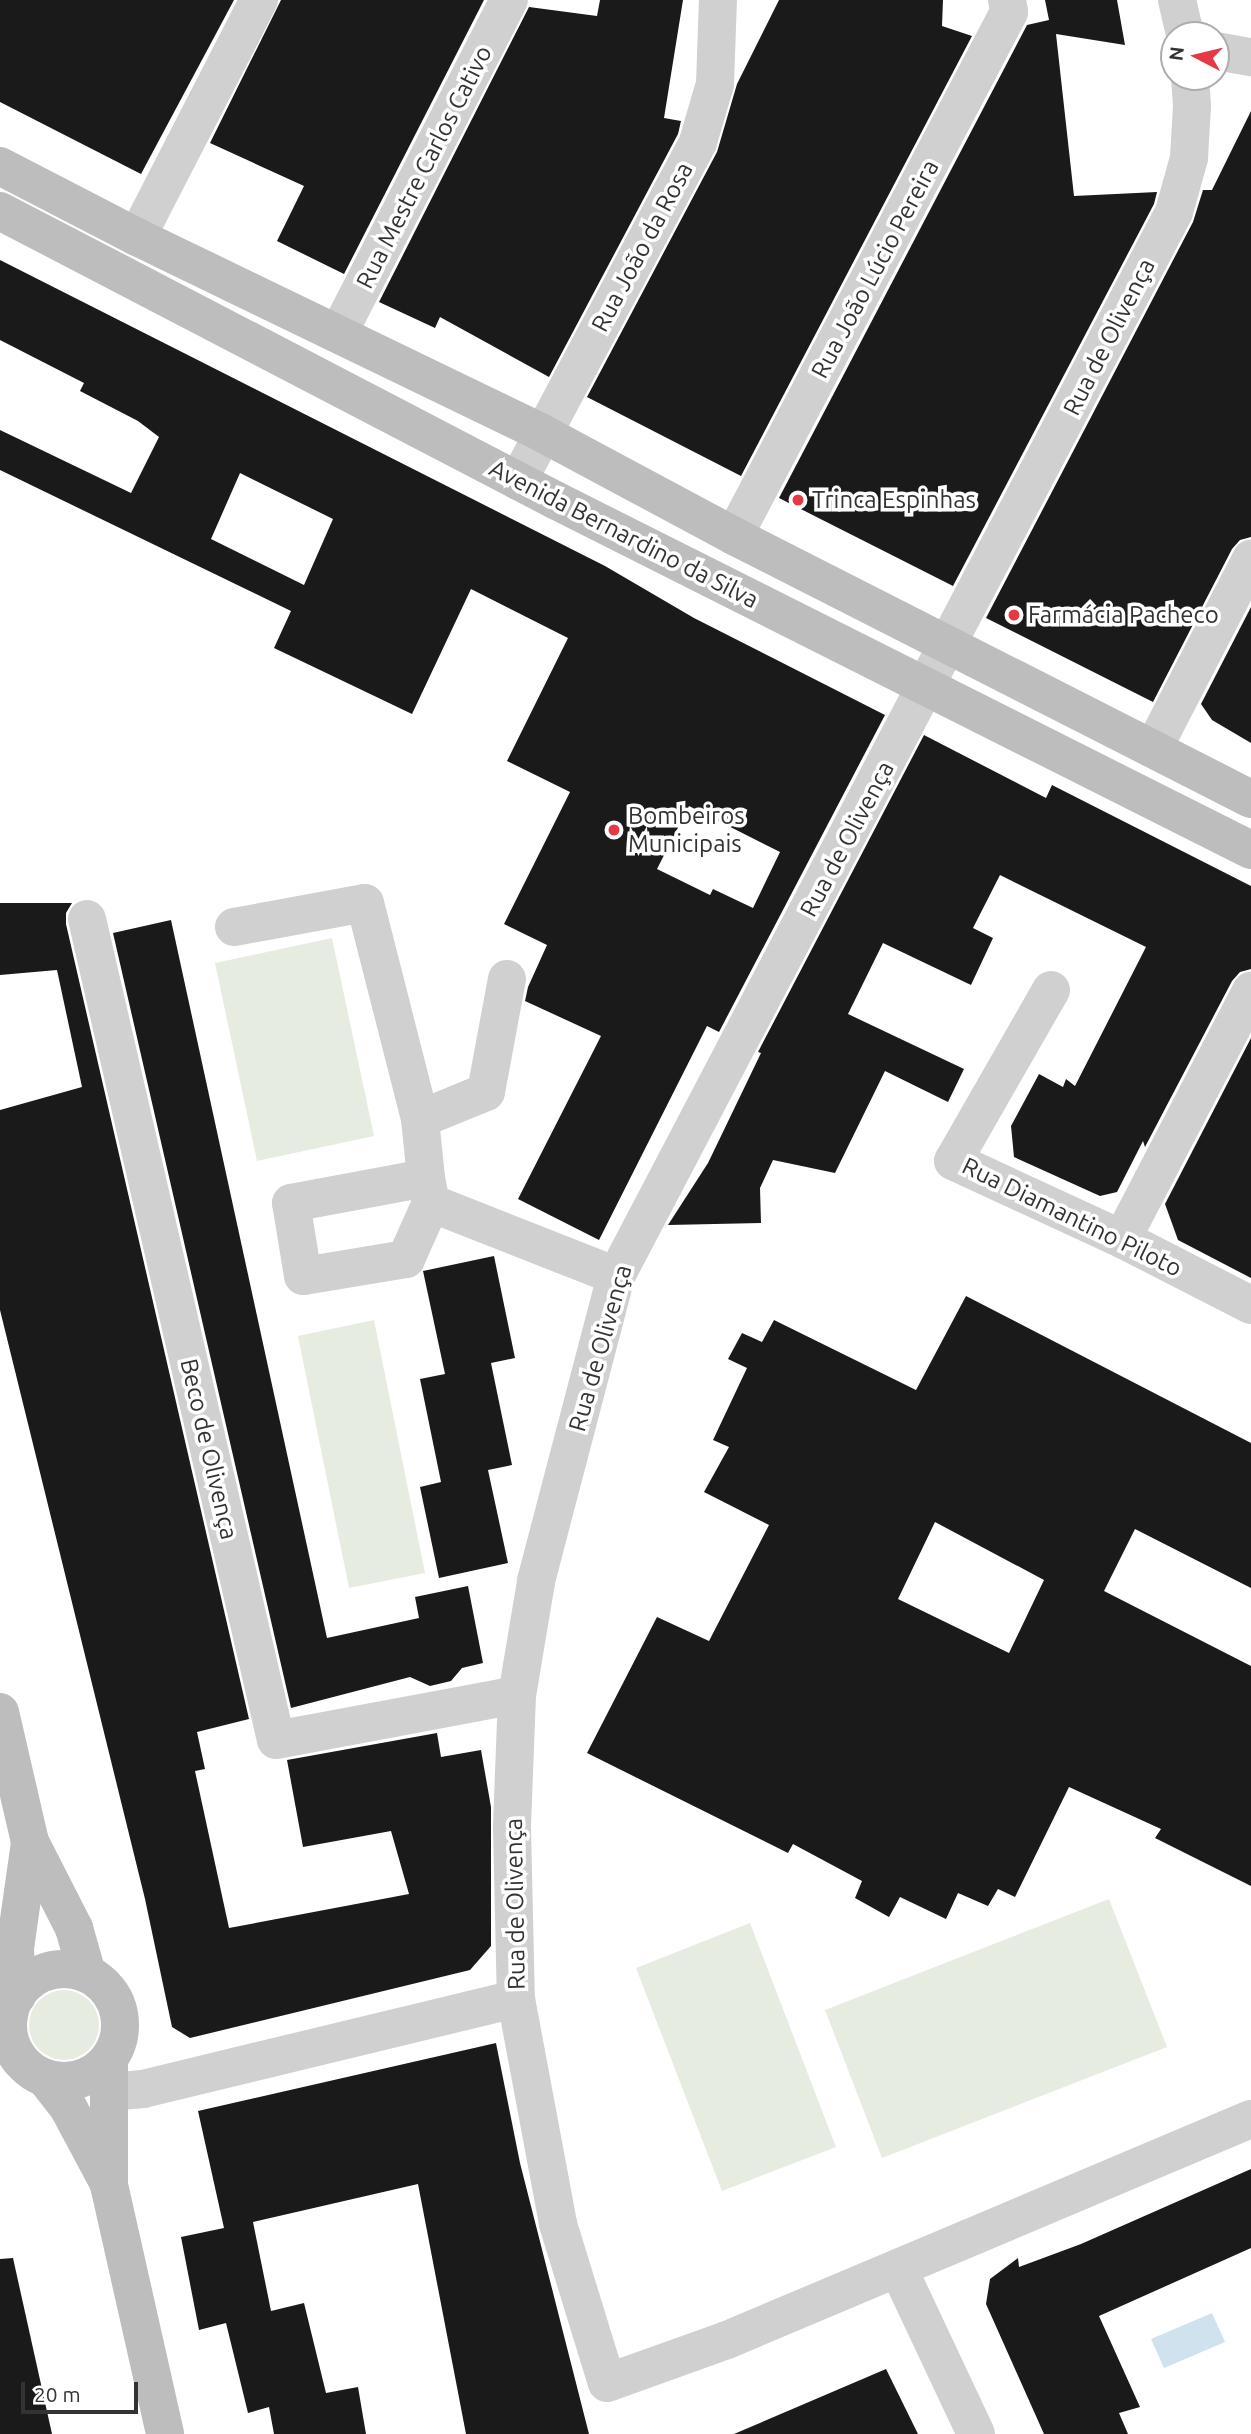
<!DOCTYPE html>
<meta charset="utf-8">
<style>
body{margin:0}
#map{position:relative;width:1251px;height:2434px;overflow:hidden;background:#fff;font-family:Ubuntu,sans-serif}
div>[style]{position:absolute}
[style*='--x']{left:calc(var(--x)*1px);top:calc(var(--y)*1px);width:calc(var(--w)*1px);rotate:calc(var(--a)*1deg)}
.green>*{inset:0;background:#e6ecdf}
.round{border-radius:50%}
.water>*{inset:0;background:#cfe2ee}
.building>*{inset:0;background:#1a1a1a}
.street>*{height:38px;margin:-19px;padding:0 19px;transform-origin:19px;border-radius:19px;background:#d0d0d0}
.secondary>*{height:38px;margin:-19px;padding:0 19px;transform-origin:19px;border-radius:19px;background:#bdbdbd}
.secondary>.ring{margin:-19px;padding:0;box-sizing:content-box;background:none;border:38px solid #bdbdbd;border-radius:50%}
.dots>*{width:19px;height:19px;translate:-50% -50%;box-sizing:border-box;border:4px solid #fff;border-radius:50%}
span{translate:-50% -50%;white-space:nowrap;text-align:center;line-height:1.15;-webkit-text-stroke:7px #fff;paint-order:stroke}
.street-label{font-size:24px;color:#333}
.poi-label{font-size:24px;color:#333}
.left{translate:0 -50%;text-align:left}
.north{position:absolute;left:1160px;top:21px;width:70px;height:70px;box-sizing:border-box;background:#fff;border:2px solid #adadad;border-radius:50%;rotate:277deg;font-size:19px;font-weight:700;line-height:28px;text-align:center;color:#333}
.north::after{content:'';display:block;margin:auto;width:24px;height:32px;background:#e63946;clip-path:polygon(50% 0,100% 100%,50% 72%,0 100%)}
.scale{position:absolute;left:21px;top:2382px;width:117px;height:32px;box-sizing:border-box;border:4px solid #333;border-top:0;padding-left:9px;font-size:21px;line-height:24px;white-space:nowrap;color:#333;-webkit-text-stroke:5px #fff;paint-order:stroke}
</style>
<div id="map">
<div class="green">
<i style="clip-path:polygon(332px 938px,374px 1136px,257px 1161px,215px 963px)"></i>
<i style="clip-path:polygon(374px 1320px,425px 1573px,349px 1588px,298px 1336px)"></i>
<i style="clip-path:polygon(1109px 1899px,1167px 2047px,882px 2158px,825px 2010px)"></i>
<i style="clip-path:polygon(750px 1923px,836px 2147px,722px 2191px,636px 1968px)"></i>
<i class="round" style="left:29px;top:1990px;width:70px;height:70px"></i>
</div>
<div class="water">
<i style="clip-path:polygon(1212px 2313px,1225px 2342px,1164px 2368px,1151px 2339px)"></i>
</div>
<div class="building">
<i style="clip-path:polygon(0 0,234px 0,141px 174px,0 102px)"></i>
<i style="clip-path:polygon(281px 0,484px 0,344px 274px,277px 241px,304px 186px,210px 143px)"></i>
<i style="clip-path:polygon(600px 0,683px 0,664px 118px,681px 121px,678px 134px,549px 377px,440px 317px,435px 328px,379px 302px,529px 7px,597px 16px)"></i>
<i style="clip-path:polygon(779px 0,943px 0,942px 26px,972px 36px,741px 476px,587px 397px,717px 152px,737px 84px)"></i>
<i style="clip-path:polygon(1045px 0,1117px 0,1125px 45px,1056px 34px,1074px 196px,1157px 192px,1154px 204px,953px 586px,779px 498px,1027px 25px,1049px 20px)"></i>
<i style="clip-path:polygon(1251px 111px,1251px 537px,1240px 540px,1232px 549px,1153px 702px,986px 618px,1193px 222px,1203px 190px,1212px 190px)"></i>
<i style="clip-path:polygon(evenodd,0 260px,605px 566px,694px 618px,885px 715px,719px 1032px,707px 1026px,599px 1240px,518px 1199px,601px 1036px,525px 1001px,528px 987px,547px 945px,504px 924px,570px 792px,507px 761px,568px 638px,471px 589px,412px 714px,274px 648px,291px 611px,0 470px,0 430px,131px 493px,159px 437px,138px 421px,80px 391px,84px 383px,0 340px,0 260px,240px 473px,333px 519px,304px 585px,211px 539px,240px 473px,0 260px,689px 806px,780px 852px,753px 908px,713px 889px,710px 895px,657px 869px,689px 806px)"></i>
<i style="clip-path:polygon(1251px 607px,1251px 743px,1212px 720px,1201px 704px)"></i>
<i style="clip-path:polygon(924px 735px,1046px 798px,1052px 785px,1251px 886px,1251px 969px,1240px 972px,1232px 981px,1145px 1147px,1143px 1141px,1117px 1192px,1100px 1196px,1014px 1157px,1011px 1126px,1039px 1074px,1063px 1087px,1066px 1079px,1075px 1086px,1146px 947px,1000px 875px,973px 928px,993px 938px,971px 985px,883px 943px,848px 1014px,964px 1069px,948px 1102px,885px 1071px,835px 1173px,773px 1160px,760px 1188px,761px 1223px,668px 1225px,708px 1163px,761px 1053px,758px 1052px)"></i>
<i style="clip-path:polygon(0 903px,72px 903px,66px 913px,66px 924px,249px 1719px,197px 1732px,205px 1769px,195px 1771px,229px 1928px,409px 1894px,391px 1831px,303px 1847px,287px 1760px,437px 1733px,441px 1757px,481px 1750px,491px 1807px,491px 1946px,470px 1970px,190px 2038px,172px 2027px,145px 1899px,0 1310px,0 1110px,82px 1087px,57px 970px,0 975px)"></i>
<i style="clip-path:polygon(171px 920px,327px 1638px,419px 1618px,415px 1597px,468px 1586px,483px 1663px,462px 1668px,451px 1681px,430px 1686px,410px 1677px,291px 1708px,113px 933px)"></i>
<i style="clip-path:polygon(1251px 1038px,1251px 1278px,1178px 1240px,1165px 1204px)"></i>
<i style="clip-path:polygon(494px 1256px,515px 1358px,491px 1363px,512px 1465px,488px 1470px,508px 1563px,439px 1578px,420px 1487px,441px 1482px,420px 1379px,445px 1374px,423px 1271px)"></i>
<i style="clip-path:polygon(evenodd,966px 1296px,1251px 1443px,1251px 1588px,1135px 1529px,1104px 1591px,1251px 1666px,1251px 1886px,1155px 1838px,1161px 1829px,1069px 1787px,1015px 1897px,998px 1889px,988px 1906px,958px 1893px,946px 1919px,900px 1897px,889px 1917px,855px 1898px,862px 1881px,793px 1844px,788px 1853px,587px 1753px,657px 1617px,709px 1641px,769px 1525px,704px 1492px,729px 1447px,713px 1440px,747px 1368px,728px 1359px,742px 1333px,762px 1342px,774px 1320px,916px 1390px,966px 1296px,935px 1522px,1044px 1580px,1009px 1653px,898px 1599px,935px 1522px)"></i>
<i style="clip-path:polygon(496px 2043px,520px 2163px,589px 2434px,466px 2434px,418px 2184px,253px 2222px,271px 2311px,304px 2303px,326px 2393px,358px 2387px,366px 2434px,274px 2434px,269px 2407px,248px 2413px,226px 2323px,199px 2330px,181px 2237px,224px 2228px,198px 2111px)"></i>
<i style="clip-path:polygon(1251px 2169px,1251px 2248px,1099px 2316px,1140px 2407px,1119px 2413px,1128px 2434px,1044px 2434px,986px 2304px,990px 2279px,1018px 2258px,1019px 2267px,1081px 2244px)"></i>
<i style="clip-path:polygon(13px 2258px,52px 2434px,0 2434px,0 2259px)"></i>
<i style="clip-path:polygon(886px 2369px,918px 2434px,734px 2434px)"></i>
</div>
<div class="street">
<i style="--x:1177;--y:0;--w:36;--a:77"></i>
<i style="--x:1216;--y:51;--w:36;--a:10"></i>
<i style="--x:1190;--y:77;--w:29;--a:86"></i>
<i style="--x:1192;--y:106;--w:52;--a:93.3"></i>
<i style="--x:1189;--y:158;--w:56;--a:105.5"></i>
<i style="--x:1174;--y:212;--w:1201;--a:117.67"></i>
<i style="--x:616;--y:1276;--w:316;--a:104.7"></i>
<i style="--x:536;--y:1582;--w:115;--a:99.5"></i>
<i style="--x:517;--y:1695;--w:133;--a:92.2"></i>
<i style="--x:512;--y:1828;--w:171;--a:88.7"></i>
<i style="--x:516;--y:1999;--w:229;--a:79.4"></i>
<i style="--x:558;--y:2224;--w:166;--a:72.9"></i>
<i style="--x:607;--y:2383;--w:127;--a:-19.7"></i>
<i style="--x:727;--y:2340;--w:569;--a:-22.87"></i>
<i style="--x:137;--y:237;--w:267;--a:-62.8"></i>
<i style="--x:338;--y:334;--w:375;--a:-62.9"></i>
<i style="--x:518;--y:481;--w:384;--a:-62"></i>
<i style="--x:698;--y:142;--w:60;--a:-73.7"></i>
<i style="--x:715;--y:84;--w:84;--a:-88"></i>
<i style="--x:734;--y:536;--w:592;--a:-62.31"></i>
<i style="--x:1009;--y:12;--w:12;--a:-99"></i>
<i style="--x:1154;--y:747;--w:212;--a:-62.7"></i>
<i style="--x:87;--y:919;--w:842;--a:77.04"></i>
<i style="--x:276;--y:1740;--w:245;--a:-10.6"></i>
<i style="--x:234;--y:927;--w:133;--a:-10.4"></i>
<i style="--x:365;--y:903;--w:223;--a:75.7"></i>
<i style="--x:420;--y:1119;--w:59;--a:84.2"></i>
<i style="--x:1051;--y:990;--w:197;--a:119.8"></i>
<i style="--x:953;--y:1161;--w:186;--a:24.8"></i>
<i style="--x:1122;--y:1239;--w:145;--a:27.1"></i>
<i style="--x:420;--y:1119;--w:71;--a:-22.2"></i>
<i style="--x:486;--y:1092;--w:115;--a:-79.5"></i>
<i style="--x:426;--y:1178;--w:25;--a:79"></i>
<i style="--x:431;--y:1203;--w:61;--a:114.1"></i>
<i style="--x:406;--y:1259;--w:104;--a:170.6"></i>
<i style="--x:303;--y:1276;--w:74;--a:-99.3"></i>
<i style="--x:291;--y:1203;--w:137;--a:-10.5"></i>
<i style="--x:431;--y:1203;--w:199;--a:21.5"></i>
<i style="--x:1122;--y:1239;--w:280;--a:-62.5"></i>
<i style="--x:0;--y:2028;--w:16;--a:-55"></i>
<i style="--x:109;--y:2092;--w:34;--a:-5"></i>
<i style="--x:143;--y:2089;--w:384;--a:-13.6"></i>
<i style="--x:898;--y:2268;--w:183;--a:64.8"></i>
</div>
<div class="secondary">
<i style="--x:0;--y:166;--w:154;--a:27.4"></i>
<i style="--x:137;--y:237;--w:450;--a:25.8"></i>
<i style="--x:542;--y:433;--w:218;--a:28.2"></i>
<i style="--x:734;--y:536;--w:580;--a:26.96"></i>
<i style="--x:0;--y:211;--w:626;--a:27.51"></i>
<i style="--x:555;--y:500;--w:779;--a:26.7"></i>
<i style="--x:0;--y:1712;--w:133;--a:77"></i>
<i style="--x:30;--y:1842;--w:97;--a:62.9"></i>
<i style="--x:74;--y:1928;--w:48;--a:74.2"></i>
<i class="ring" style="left:8px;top:1969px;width:74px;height:74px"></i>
<i style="--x:17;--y:1996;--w:48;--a:-92.4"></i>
<i style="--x:15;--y:1948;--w:107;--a:-81.9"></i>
<i style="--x:109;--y:2060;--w:125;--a:90"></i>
<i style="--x:109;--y:2185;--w:255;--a:77.3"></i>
<i style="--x:46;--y:2079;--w:36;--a:52"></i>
<i style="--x:68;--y:2107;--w:83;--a:61.9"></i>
</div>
<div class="dots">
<i style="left:798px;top:500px;background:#e63946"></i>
<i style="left:1014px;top:615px;background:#e63946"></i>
<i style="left:614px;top:830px;background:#e63946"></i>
</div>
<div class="street-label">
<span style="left:424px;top:167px;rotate:-63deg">Rua Mestre Carlos Cativo</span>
<span style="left:642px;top:247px;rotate:-62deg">Rua João da Rosa</span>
<span style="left:875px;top:269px;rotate:-62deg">Rua João Lúcio Pereira</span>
<span style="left:1109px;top:337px;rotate:-63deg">Rua de Olivença</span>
<span style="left:624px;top:534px;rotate:27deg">Avenida Bernardino da Silva</span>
<span style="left:847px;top:839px;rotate:-62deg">Rua de Olivença</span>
<span style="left:1072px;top:1217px;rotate:26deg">Rua Diamantino Piloto</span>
<span style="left:600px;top:1348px;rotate:-74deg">Rua de Olivença</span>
<span style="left:209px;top:1449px;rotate:77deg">Beco de Olivença</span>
<span style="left:515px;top:1904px;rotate:-91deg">Rua de Olivença</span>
</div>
<div class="poi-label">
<span class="left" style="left:812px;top:500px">Trinca Espinhas</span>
<span class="left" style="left:1028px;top:615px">Farmácia Pacheco</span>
<span class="left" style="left:628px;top:830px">Bombeiros<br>Municipais</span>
</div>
<div class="north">N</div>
<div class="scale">20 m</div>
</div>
